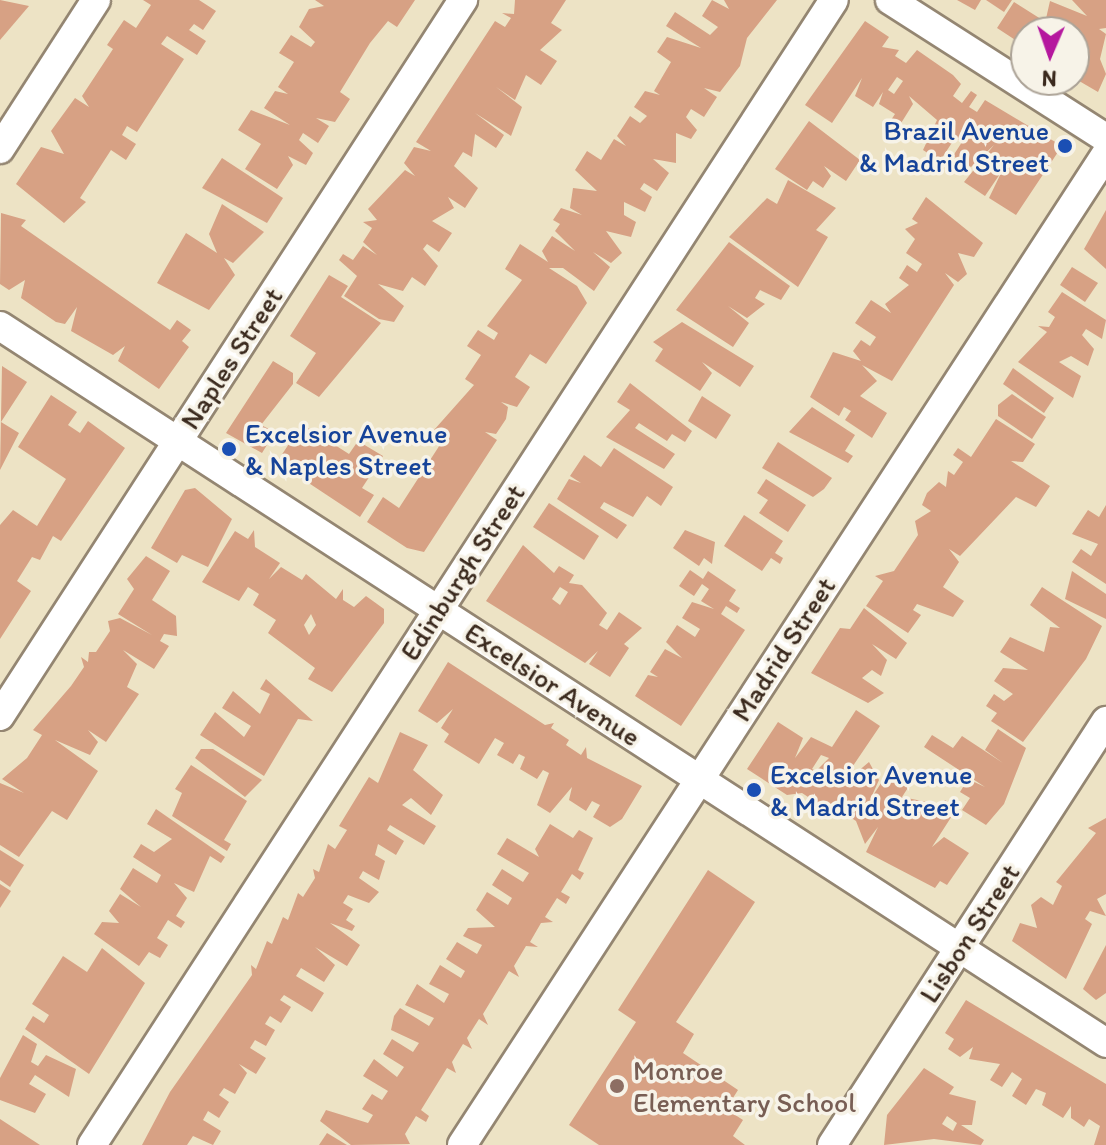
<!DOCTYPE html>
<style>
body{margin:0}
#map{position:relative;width:1106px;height:1145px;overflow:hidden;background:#ede3c5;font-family:Itim,sans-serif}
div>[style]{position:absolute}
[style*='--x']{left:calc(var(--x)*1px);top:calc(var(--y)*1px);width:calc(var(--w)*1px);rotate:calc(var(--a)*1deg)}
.building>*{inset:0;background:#d7a184}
.roads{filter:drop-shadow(2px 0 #948672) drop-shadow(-2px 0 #948672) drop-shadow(0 2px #948672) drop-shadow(0 -2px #948672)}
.minor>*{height:28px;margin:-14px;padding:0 14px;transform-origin:14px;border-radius:14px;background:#fff}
.dots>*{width:22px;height:22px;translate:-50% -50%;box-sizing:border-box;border:4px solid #f7f3e8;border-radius:50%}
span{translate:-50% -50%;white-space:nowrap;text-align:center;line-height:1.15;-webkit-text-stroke:7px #f7f3e8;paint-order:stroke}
.transit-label{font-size:28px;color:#164399}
.right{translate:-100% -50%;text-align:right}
.left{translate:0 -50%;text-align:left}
.street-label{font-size:28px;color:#3b2a1e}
.education-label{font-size:28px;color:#785e54}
.north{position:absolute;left:1010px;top:16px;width:80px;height:80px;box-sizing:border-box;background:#f7f3e8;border:2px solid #aca397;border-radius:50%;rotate:182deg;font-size:22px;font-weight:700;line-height:32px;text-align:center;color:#3b2a1e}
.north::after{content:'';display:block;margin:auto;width:28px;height:36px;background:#b5179e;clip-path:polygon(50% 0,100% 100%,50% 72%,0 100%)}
</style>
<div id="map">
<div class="building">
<i style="clip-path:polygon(0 0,29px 6px,0 40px)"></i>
<i style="clip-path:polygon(143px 0,199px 0,216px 11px,203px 30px,194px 24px,189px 30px,206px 41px,197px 55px,167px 36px,161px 44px,184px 59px,137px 132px,127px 126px,122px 135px,136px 144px,126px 160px,111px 150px,80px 198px,86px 202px,64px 223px,16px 184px,41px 147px,64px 154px,51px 131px,75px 98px,89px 107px,82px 96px,113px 49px,107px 45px,124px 20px,136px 28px,151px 5px)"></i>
<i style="clip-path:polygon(315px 0,415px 0,397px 27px,388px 21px,370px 43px,340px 92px,350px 99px,335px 122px,316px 118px,329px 126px,318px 143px,303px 133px,299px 140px,313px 153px,306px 165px,288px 156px,293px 165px,277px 189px,245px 169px,261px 144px,238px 130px,251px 110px,290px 125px,264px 108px,275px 91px,288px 94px,278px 87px,294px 62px,279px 53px,291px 35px,311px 47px,315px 42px,299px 27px,309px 9px,324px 6px)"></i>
<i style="clip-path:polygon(515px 0,566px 0,551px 23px,562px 30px,540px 50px,557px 61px,541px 85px,526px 75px,515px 100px,496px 87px,522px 107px,511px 136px,475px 113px,504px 135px,496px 148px,475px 134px,472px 157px,463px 152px,454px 166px,478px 188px,465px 208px,448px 197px,454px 208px,432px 221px,452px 233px,439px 252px,427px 244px,423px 249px,438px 266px,425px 286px,412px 277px,403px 291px,378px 284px,404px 306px,394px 322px,379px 319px,344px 296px,357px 276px,339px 260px,343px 254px,353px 260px,363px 246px,377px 255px,363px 242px,372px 228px,363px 222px,377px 220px,368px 209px,405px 170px,415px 176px,404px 163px,414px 147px,431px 151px,416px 142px,495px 21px,505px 27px,511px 18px,502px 13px,514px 14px)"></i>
<i style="clip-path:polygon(712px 0,729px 9px,724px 0,777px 0,747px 38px,740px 66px,720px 92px,704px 88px,717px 97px,704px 117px,691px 109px,686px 117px,697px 130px,691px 139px,676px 133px,676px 163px,653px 159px,669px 173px,657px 191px,644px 183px,640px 189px,652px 197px,645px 212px,624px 202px,624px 215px,636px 222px,631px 237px,606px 231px,622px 253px,611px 263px,593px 252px,610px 267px,594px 291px,563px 268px,549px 268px,577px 286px,587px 303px,546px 364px,530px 354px,515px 377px,530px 387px,517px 407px,501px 402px,508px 407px,506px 419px,496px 434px,485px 432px,497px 440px,424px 552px,407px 548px,367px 522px,383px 497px,399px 508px,445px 437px,434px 430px,474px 385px,465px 379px,481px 355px,467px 346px,478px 330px,494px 340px,498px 333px,487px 326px,522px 280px,505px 269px,520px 244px,548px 262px,542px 251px,552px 236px,575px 251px,555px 231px,560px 224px,553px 220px,561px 208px,582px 215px,570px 208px,573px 188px,597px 191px,575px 170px,587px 151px,601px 160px,614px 139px,626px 146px,617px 136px,630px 116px,640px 123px,647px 116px,634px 107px,645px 91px,660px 95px,654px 91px,671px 62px,657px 52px,667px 37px,701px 48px,666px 26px,675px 12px,710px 35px,718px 27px,702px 16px)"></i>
<i style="clip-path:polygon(957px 0,981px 0,975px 10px)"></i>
<i style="clip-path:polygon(986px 0,1012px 0,1004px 12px)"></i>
<i style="clip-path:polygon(1072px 0,1106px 0,1106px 28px,1099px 29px,1106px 34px,1100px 59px,1106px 74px,1098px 92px,1074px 78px,1074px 32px,1045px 23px,1050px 1px,1087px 16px)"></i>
<i style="clip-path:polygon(1014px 2px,1044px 21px,1037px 32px,1026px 32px,1026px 47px,997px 28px)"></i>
<i style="clip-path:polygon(evenodd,865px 21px,889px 37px,882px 47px,899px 50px,895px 56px,906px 63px,917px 50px,953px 75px,961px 84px,953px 96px,962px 103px,971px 91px,977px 95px,969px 107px,977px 112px,985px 100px,1062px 146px,1016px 215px,989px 198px,1002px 171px,985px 196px,964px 182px,994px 145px,971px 167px,953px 156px,962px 142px,955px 138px,940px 161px,923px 150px,937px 120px,909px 96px,913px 104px,898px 128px,889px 123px,895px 114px,879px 104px,883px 92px,873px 107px,855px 96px,862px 78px,832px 123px,805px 105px,865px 21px,897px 77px,903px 81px,894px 94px,888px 90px,897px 77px)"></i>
<i style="clip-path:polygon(809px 121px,860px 160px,846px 181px,824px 166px,831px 176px,823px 188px,813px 181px,807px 190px,775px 169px)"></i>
<i style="clip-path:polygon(222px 158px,283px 198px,267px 223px,202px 188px)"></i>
<i style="clip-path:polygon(788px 180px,836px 208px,816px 230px,828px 237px,798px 287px,729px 237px,767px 198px,777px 204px)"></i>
<i style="clip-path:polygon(926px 197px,983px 243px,974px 257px,958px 253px,967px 274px,958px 282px,945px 273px,954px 285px,892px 381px,862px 365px,877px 381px,860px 396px,887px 413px,872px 438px,845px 420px,851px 411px,844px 407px,839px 416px,810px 397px,833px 352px,861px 361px,853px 351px,861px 340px,870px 346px,876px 337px,855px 323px,871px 300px,891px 313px,885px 304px,909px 285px,899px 278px,907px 265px,917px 272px,922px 264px,906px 253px,915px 239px,905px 229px,918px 223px,912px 219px)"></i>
<i style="clip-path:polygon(222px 204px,264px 232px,233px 263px,224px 258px,235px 275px,209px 310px,157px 283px,186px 233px,217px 253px,209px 234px)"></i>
<i style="clip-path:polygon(1106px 210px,1106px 269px,1084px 249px)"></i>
<i style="clip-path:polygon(1px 213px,26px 220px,21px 226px,170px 330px,177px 320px,191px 330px,182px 341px,189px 347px,159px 389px,118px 361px,125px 346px,113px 355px,71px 331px,77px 307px,65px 324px,56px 322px,21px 298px,25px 280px,9px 290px,0 284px)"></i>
<i style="clip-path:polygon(729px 242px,790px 286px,781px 300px,760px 290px,755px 298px,765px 304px,747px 318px,728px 306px,749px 323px,733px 347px,676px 310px)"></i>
<i style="clip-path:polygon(1072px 267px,1098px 283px,1085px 302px,1060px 285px)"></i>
<i style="clip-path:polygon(329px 275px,348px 286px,341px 297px,381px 323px,319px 397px,296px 383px,316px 353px,290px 336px)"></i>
<i style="clip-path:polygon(1062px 292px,1106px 320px,1102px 339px,1086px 329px,1082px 335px,1094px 349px,1088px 366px,1071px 356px,1059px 362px,1081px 376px,1073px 398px,1018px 362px,1047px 332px,1038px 326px,1049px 327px,1055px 317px,1048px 312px)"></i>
<i style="clip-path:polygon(682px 322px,754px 366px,740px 387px,702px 362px,712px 373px,700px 391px,655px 361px,663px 349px,653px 342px)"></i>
<i style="clip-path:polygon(273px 361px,293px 373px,293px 384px,261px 425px,275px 432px,262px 453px,226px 433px)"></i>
<i style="clip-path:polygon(2px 366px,27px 382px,1px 422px,19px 433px,0 470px)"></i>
<i style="clip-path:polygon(1013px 368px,1054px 398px,1044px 413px,1003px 384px)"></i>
<i style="clip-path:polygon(630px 383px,692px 431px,685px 442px,672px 434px,667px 441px,639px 423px,635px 428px,675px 454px,664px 469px,606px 437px,630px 410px,617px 402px)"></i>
<i style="clip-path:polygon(1012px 394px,1046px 417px,1032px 439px,998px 416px,998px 405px)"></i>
<i style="clip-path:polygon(51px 395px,77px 412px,68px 425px,80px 433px,88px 421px,125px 448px,61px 541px,53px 536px,40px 560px,32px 557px,17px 581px,31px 591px,0 639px,0 525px,13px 510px,37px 526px,66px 479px,18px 447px)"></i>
<i style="clip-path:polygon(702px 396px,731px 415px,716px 439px,688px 421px)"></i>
<i style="clip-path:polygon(812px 407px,855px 435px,845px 451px,853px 456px,848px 463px,789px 432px)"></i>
<i style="clip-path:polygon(996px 419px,1035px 444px,1023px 462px,1011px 461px,1050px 486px,1036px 507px,1016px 497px,960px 556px,949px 549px,959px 562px,943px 587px,964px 601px,953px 617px,917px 604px,913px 610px,921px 615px,908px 633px,866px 606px,883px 581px,875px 576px,894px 571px,918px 535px,915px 521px,931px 511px,922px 505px,927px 493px,939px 482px,946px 487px,948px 471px,954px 475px,963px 462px,953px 455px,958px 448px,971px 457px)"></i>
<i style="clip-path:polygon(302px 424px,349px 454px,358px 441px,383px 456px,362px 488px,374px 495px,360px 517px,277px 462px)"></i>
<i style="clip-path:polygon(778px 442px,832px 478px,824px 489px,813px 497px,762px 468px)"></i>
<i style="clip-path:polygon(614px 448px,673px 487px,661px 506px,647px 496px,633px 517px,604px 502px,600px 508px,627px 525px,617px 539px,557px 499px,569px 479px,581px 483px,570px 476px,584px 455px,601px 467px)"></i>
<i style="clip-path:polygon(766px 479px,806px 505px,788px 532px,759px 513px,768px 500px,757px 493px)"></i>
<i style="clip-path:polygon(195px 488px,232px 519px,208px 567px,182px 555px,177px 563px,151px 548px,185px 490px)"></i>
<i style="clip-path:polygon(549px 503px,599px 536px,584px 560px,533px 527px)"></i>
<i style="clip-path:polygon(1106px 505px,1106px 584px,1072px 562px,1081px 549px,1091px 556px,1098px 544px,1072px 534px,1088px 510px,1099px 517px)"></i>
<i style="clip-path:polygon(744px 515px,783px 541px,775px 553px,783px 558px,780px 564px,771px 558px,762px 571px,724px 546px)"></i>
<i style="clip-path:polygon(evenodd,254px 530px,255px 547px,280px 563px,269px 579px,281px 567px,302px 580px,306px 574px,336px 599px,343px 589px,343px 600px,354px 607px,366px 596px,384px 609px,384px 623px,332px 692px,308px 679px,315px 668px,268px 633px,276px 620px,253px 605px,259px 594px,248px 587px,239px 601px,202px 582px,235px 531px,248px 539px,254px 530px,311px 614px,316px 625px,309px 635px,304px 625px,311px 614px)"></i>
<i style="clip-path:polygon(685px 530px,715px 542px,712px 564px,704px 558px,699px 566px,673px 548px)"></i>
<i style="clip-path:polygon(evenodd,523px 545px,554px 573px,559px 566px,574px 575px,569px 583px,582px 585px,607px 613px,599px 625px,607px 630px,619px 612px,642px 628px,624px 644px,629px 648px,610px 677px,589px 664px,598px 651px,585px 663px,486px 601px,523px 545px,560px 587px,568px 592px,560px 605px,552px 599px,560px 587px)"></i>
<i style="clip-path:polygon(146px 556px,170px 571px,152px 600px,176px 616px,177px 636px,164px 634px,160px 641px,169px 646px,154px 669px,123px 650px,137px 664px,127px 687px,139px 694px,106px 742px,88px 730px,98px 742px,90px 755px,55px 740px,98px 771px,67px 820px,52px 811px,19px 857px,0 845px,0 783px,24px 793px,2px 779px,27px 758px,42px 735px,33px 730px,71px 686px,84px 667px,81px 657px,88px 662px,89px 652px,96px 652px,110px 631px,108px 621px,120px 618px,152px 635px,118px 614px,134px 589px,127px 579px)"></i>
<i style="clip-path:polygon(690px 570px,703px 579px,708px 571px,736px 590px,729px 601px,740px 608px,737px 613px,726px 606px,721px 614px,745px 630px,681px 726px,635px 696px,648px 675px,658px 677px,650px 672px,665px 649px,682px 658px,666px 642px,677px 625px,695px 637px,700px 629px,682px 618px,692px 602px,714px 609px,701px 601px,709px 589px,702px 584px,694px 596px,679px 586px)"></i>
<i style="clip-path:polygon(1072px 571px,1106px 594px,1106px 619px,1065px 599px)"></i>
<i style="clip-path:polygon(1042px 587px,1102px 626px,1086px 659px,1023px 742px,991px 721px,997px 713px,986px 706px,994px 694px,1004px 701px,1013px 694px,994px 681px,1003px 668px,1028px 670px,1000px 652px,1010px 637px,1044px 652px,1050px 627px,1060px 628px,1030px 605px)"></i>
<i style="clip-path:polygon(864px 608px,907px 643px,896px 659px,872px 644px,887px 660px,881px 676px,872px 670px,862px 678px,884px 693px,868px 703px,811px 673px,840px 628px,850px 629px)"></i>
<i style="clip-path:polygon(448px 662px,545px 725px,554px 723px,551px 728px,569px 740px,566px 745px,581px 755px,586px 747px,587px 758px,642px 786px,622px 819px,610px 827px,593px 817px,600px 805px,592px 801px,586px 811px,569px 800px,572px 787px,550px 813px,537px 805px,549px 773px,543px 770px,537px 779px,520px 769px,525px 757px,519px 754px,513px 764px,497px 755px,504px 743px,495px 738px,479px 764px,444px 742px,449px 734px,441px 728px,453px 709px,437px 723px,418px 711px)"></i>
<i style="clip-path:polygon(266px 679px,313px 721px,298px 719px,264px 776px,200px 735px,215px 712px,244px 737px,251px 726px,222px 708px,233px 691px,260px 714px,270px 694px,260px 689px)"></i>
<i style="clip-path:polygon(evenodd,856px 710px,880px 726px,838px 788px,869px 762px,879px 780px,870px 800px,887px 774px,898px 781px,903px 773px,913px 780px,902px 797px,927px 802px,926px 813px,934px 817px,945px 800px,957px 808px,932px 847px,944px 837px,969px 853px,947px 885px,940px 881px,935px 888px,866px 852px,878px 827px,865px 844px,856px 821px,829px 803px,825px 808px,802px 793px,787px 795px,747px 769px,778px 722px,803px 738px,795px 758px,811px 737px,832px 747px,856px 710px,821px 755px,829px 758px,816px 771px,812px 769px,821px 755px)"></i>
<i style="clip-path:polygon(998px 729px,1026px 748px,1004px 804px,986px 825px,962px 810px,970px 798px,960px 792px,968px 779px,985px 787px,924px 747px,932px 735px,953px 748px,962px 736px,1003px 763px,985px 750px)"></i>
<i style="clip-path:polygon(400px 732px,428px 745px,413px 770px,443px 795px,431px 815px,411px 798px,402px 805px,436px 826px,424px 845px,390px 825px,387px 830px,404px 841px,396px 855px,378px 844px,375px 855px,385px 861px,379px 880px,363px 871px,359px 878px,379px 892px,369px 903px,348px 895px,343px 903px,353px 909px,346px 920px,355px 926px,352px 931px,330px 923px,360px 945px,347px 966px,315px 947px,335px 965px,324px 982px,301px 968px,296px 976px,324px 993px,312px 1012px,284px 995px,280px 1000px,291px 1007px,281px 1023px,270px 1016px,265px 1024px,275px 1030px,266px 1046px,255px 1040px,250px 1048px,266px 1058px,256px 1074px,239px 1064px,247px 1073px,235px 1094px,224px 1088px,219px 1095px,229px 1102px,219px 1118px,208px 1111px,203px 1120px,221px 1131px,213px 1145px,193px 1136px,187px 1145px,142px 1145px,170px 1092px,252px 975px,251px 965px,256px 969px,267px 941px,272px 944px,283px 917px,288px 920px,298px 893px,303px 897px,315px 878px,313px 869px,319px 872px,328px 844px,335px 849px,347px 830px,339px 826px,369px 777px,378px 783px)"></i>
<i style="clip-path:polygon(201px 749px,213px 749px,262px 780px,245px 797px,195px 758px)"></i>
<i style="clip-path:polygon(191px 765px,247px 801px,224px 840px,231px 844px,227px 851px,172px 816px,182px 793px,175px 789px)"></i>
<i style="clip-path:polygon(156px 809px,225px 857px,221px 863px,210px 856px,194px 892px,174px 883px,187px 898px,176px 916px,185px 922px,181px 928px,168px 920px,157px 938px,168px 945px,160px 958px,149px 952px,139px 966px,94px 934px,102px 922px,119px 923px,109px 911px,120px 894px,141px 907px,120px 889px,133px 868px,157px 883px,161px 875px,133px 857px,141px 844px,154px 852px,172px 839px,147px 824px)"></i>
<i style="clip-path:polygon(1106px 818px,1106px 894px,1097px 899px,1106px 916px,1090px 911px,1085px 919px,1092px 924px,1066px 979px,1012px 941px,1020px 923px,1037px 928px,1031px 905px,1041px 897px,1053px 905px,1062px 886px,1056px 882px,1096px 833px,1088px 828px)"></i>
<i style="clip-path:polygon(550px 824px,573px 838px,579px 830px,593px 838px,578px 870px,584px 873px,580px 880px,572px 874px,561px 892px,570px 897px,566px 904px,557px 898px,545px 917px,553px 922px,541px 923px,530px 942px,538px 947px,526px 946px,514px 966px,519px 977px,509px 971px,483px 1014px,488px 1025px,479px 1019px,467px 1038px,472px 1049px,463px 1044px,452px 1062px,456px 1073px,447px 1068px,421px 1110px,429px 1116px,426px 1122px,416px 1116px,405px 1134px,410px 1144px,351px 1145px,320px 1121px,326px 1110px,368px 1123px,373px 1115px,362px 1109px,372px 1094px,382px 1100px,388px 1091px,363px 1076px,374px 1059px,397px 1077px,404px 1067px,383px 1054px,392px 1039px,413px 1052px,419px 1043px,391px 1030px,394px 1016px,400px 1008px,429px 1026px,434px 1018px,405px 1005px,417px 984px,444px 1003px,449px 994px,429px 984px,440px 965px,461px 978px,465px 971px,446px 959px,457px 942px,477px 954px,482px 945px,463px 936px,468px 928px,495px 927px,476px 910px,487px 892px,508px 905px,512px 898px,492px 885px,502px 869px,523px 882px,529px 873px,497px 854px,507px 838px,539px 857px,535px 849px)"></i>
<i style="clip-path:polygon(0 850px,24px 865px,10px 887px,0 880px)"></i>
<i style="clip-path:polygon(708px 870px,755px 902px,676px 1022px,694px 1034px,683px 1053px,738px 1090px,726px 1109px,743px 1120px,733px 1136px,745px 1145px,599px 1145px,569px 1125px,636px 1022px,618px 1010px)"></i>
<i style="clip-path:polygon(0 884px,11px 891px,0 908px)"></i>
<i style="clip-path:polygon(1106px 945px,1106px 993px,1096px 1000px,1083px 989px)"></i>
<i style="clip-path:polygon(102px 948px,145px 983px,89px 1074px,25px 1029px,33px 1016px,44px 1023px,49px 1015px,32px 1004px,63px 956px,87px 972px)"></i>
<i style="clip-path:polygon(966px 1000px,1106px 1084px,1106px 1145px,1094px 1145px,1100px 1126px,1089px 1119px,1084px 1127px,1071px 1118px,1071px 1106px,1063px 1118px,1042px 1105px,1046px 1093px,1036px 1089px,1026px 1105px,1012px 1096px,1022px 1079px,1012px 1072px,1002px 1087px,990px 1080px,1000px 1064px,969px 1059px,973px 1047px,960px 1057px,948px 1049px,954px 1039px,945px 1033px)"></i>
<i style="clip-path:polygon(23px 1035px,37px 1044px,31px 1062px,38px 1066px,46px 1055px,76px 1069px,69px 1097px,35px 1075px,29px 1084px,46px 1094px,35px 1113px,0 1100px,0 1078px)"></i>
<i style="clip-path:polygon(evenodd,924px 1068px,954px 1087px,949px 1094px,976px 1101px,972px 1125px,961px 1125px,984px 1140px,981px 1145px,934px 1139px,884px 1145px,887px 1115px,924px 1068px,947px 1116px,957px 1123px,953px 1131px,942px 1124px,947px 1116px)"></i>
<i style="clip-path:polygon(0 1119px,40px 1145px,0 1145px)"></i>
<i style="clip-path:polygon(327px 1133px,347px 1145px,319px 1145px)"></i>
</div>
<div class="roads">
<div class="minor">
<i style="--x:890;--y:0;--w:256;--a:32.6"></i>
<i style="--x:0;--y:149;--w:177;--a:-57.2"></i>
<i style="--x:0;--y:326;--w:1318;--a:32.95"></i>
<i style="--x:0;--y:716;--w:853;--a:-57.11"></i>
<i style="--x:92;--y:1145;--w:1364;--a:-57.06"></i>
<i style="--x:462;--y:1145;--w:1182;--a:-56.98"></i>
<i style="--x:832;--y:1145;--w:505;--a:-57.13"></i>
</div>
</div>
<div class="dots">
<i style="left:1065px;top:146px;background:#1a4fb4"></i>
<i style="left:229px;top:449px;background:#1a4fb4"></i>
<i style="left:754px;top:790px;background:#1a4fb4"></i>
<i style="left:617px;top:1086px;background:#8d6e63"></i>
</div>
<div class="transit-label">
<span class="right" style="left:1049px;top:146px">Brazil Avenue<br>&amp; Madrid Street</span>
<span class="left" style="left:245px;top:449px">Excelsior Avenue<br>&amp; Naples Street</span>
<span class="left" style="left:770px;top:790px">Excelsior Avenue<br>&amp; Madrid Street</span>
</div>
<div class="street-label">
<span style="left:231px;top:358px;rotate:-57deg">Naples Street</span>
<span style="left:462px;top:572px;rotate:-57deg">Edinburgh Street</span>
<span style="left:783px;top:649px;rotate:-57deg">Madrid Street</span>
<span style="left:553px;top:684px;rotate:33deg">Excelsior Avenue</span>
<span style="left:969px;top:933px;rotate:-57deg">Lisbon Street</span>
</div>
<div class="education-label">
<span class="left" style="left:633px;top:1086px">Monroe<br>Elementary School</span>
</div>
<div class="north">N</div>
</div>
